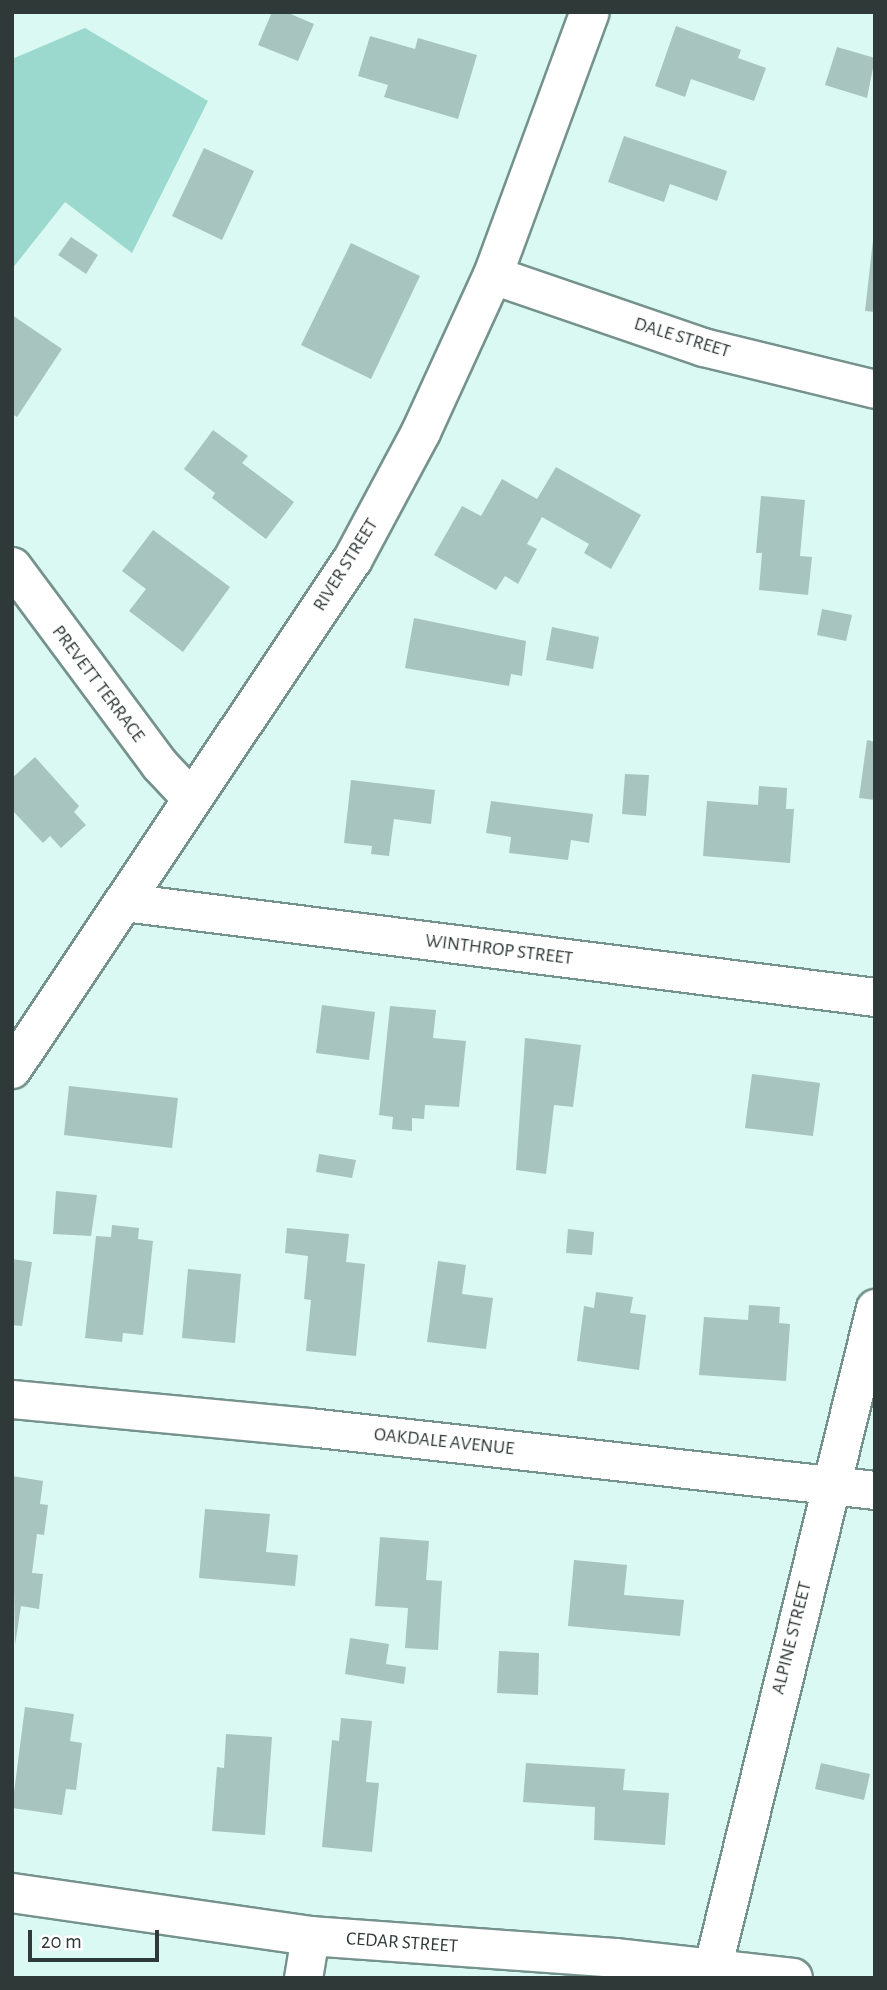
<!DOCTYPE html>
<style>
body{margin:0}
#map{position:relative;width:887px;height:1990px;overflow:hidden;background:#dbf9f3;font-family:"Alegreya Sans",sans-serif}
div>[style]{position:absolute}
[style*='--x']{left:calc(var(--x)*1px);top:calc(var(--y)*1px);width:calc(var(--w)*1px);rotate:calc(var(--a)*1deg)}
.green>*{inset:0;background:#9bd9ce}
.building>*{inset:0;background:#a7c4be}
.roads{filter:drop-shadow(2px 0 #76928c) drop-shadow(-2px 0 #76928c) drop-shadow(0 2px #76928c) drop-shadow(0 -2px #76928c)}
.minor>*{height:37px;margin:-18.5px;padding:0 18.5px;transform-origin:18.5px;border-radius:18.5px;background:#fff}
.tertiary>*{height:38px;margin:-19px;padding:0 19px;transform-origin:19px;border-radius:19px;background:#fff}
span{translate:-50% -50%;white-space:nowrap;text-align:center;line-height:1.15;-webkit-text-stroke:5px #fff;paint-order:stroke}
.street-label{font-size:19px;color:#2f3a38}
.frame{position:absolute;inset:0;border:14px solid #2f3a38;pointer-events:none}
.scale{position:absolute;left:28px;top:1930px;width:131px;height:32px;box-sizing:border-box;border:4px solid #2f3a38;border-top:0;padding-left:9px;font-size:21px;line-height:24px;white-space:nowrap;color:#2f3a38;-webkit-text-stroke:5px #fff;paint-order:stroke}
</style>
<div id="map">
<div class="green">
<i style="clip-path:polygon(85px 28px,208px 101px,132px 253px,65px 202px,12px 269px,12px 59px)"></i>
</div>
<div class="building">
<i style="clip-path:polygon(272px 12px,286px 12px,314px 24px,298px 61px,258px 45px)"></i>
<i style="clip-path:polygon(676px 26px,741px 50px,738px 58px,766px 68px,754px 101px,691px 79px,685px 97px,655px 86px)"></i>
<i style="clip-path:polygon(370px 36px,415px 49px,418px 38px,477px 55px,458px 119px,384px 97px,388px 85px,358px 76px)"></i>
<i style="clip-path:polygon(837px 47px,875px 58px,867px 98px,825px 85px)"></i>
<i style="clip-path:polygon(624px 136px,727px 171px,717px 201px,670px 184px,664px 202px,608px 182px)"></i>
<i style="clip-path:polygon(204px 148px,254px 171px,222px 240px,172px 216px)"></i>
<i style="clip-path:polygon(71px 237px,98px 255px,86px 274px,58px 255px)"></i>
<i style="clip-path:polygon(873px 240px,875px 240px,875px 312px,865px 311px)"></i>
<i style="clip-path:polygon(351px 243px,420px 276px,371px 379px,301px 345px)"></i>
<i style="clip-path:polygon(12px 315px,62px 349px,17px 417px,12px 414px)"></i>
<i style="clip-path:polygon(213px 430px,248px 456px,242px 463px,294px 502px,266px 539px,212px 498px,215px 493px,184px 469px)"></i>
<i style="clip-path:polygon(556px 467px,641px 515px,611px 569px,584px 553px,589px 544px,542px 517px,527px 544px,537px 549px,518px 584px,505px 576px,496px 590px,434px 555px,462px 506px,481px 516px,502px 479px,537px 499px)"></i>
<i style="clip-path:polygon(761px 496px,805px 500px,800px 556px,812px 557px,808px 595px,759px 590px,762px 553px,756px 553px)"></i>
<i style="clip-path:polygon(153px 530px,230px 587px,183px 652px,129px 611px,146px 589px,122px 571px)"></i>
<i style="clip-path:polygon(822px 609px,852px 615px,846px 641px,817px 635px)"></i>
<i style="clip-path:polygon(414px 618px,526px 641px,522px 676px,511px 674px,509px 686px,405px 668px)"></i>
<i style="clip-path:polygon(552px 627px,599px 637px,593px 669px,546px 660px)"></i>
<i style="clip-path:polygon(867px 740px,875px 742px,875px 800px,859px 798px)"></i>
<i style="clip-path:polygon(35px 757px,79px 806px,74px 812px,86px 825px,61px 848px,50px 836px,43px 843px,12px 810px,12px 778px)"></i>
<i style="clip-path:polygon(625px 774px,649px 775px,646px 816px,622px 814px)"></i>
<i style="clip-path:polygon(351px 780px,435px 790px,431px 824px,394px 819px,389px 856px,371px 854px,372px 846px,344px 843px)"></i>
<i style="clip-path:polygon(759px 786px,787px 788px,786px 809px,794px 809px,790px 863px,703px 856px,707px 801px,758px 805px)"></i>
<i style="clip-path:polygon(491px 801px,593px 814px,589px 843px,571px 840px,568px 860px,509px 853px,511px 837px,486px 833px)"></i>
<i style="clip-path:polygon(322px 1005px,375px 1012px,369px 1060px,316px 1053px)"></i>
<i style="clip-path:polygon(390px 1006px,436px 1010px,433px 1038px,466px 1041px,459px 1107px,425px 1105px,424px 1119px,412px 1118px,412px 1131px,392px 1129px,393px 1117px,379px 1115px)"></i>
<i style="clip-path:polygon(525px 1038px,581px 1045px,573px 1107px,554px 1105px,546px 1174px,516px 1170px)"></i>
<i style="clip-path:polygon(752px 1074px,820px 1083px,813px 1136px,745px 1128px)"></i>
<i style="clip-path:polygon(69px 1086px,178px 1098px,172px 1148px,64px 1135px)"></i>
<i style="clip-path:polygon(319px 1154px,356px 1160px,352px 1178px,316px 1172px)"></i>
<i style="clip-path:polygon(56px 1191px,97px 1195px,91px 1236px,53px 1234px)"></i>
<i style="clip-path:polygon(112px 1225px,139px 1228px,138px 1239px,153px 1241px,143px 1335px,123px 1333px,122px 1342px,85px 1338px,96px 1236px,111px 1237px)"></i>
<i style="clip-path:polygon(287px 1228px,349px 1234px,346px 1262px,365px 1264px,356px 1356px,306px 1351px,311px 1300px,304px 1299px,308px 1256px,285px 1253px)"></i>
<i style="clip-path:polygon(568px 1229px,594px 1232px,592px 1255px,566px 1253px)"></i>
<i style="clip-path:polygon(12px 1259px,32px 1262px,22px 1326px,12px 1325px)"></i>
<i style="clip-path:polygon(438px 1261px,466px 1265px,462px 1294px,493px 1298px,486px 1349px,427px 1342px)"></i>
<i style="clip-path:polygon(188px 1269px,241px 1274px,235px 1343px,182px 1338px)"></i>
<i style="clip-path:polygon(596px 1292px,633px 1297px,630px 1313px,646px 1315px,639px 1370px,577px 1361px,584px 1306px,594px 1308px)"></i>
<i style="clip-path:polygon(749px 1305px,780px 1307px,779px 1323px,790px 1324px,786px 1381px,699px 1375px,704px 1317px,748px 1320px)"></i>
<i style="clip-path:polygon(12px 1476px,43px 1481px,40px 1504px,48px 1505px,44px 1535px,37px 1534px,32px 1573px,43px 1574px,39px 1609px,21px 1606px,15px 1645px)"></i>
<i style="clip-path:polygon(205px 1509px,270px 1514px,266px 1552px,298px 1555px,295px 1586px,199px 1578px)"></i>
<i style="clip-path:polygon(380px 1537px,429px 1541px,426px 1580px,442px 1581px,438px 1650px,405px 1648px,408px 1608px,375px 1606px)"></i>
<i style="clip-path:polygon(574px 1560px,627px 1565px,624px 1595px,684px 1600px,680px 1636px,568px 1626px)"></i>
<i style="clip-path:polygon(350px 1638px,389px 1644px,386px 1664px,406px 1667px,404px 1684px,345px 1674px)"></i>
<i style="clip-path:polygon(499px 1651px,539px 1653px,538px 1695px,497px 1693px)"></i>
<i style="clip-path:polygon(25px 1707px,74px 1714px,70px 1741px,82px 1743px,76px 1790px,66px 1789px,62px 1815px,12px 1808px)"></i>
<i style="clip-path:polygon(341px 1718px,372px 1721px,366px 1782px,379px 1783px,372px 1852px,322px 1847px,332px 1740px,339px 1741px)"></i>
<i style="clip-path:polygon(226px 1734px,272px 1737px,265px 1835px,212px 1831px,217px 1767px,224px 1768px)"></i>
<i style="clip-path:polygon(526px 1763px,625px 1769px,623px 1790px,669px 1793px,665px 1845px,594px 1840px,595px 1807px,523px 1802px)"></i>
<i style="clip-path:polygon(821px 1763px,870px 1774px,864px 1800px,815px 1789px)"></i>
</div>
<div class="roads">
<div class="minor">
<i style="--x:493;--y:275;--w:222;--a:18.9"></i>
<i style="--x:703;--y:347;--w:177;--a:13.7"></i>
<i style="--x:12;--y:566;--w:247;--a:53.4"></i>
<i style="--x:159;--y:764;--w:45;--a:46.8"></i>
<i style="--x:124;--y:902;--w:757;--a:7.21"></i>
<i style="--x:12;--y:1399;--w:298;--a:5.4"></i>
<i style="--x:309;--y:1427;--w:569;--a:6.35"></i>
<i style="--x:712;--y:1969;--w:681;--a:-76.15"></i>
<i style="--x:303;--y:1978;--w:43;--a:-80.5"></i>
</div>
<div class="tertiary">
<i style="--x:12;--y:1069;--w:613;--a:-56.23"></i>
<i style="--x:353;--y:559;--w:144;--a:-61.8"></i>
<i style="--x:421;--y:432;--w:173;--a:-65.4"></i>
<i style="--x:493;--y:275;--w:280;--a:-69.8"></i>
<i style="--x:12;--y:1893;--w:301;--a:8.2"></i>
<i style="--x:310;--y:1936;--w:306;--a:4.1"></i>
<i style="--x:615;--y:1958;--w:179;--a:6.4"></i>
</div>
</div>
<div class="street-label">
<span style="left:682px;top:338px;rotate:17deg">DALE STREET</span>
<span style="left:346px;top:565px;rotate:-58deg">RIVER STREET</span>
<span style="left:98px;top:684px;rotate:53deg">PREVETT TERRACE</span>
<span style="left:499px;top:950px;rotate:7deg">WINTHROP STREET</span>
<span style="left:444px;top:1442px;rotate:6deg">OAKDALE AVENUE</span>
<span style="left:792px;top:1638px;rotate:-76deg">ALPINE STREET</span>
<span style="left:402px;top:1943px;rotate:4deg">CEDAR STREET</span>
</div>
<div class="frame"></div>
<div class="scale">20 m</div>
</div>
